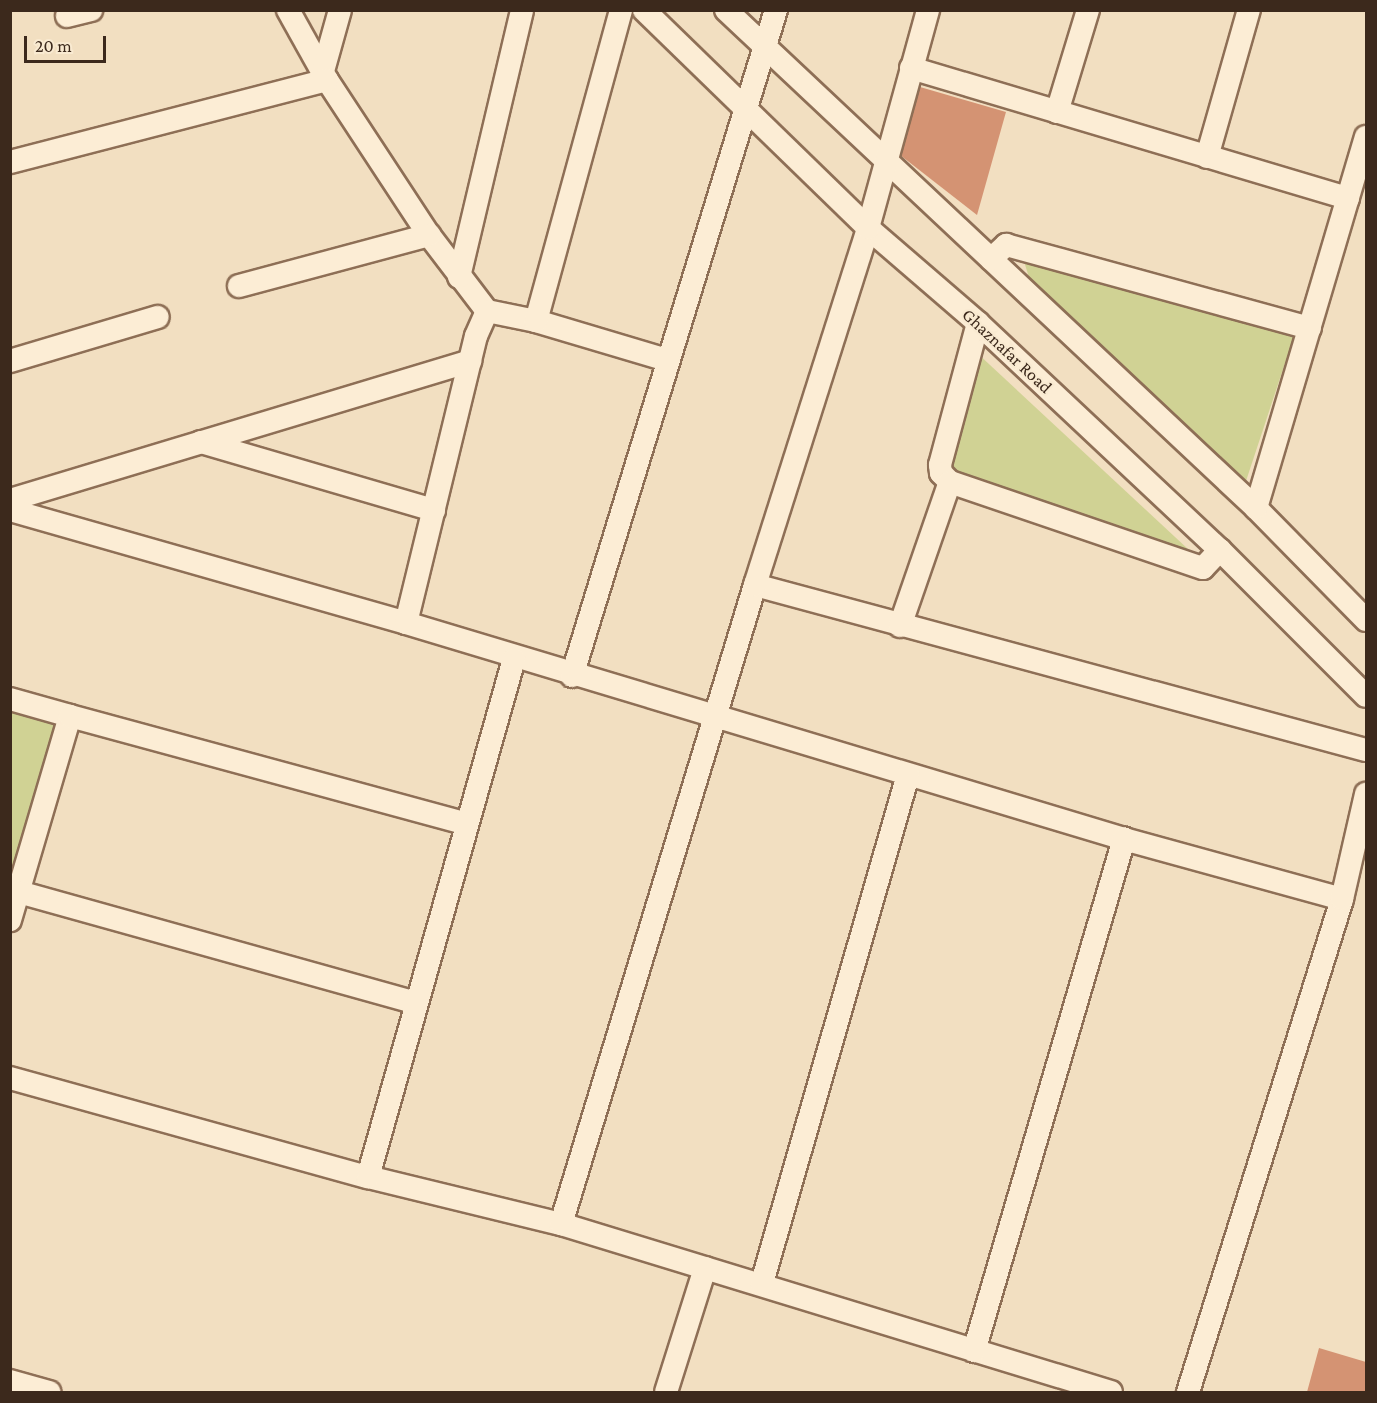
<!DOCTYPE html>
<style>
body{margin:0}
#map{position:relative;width:1377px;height:1403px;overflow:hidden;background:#f2dfc1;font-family:"Crimson Pro",serif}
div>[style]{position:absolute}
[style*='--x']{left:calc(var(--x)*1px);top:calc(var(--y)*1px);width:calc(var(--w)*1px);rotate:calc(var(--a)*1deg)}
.green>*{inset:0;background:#d0d294}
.building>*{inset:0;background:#d49373}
.roads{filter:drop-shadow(2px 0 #8e6f56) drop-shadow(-2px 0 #8e6f56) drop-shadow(0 2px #8e6f56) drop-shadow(0 -2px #8e6f56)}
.street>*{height:22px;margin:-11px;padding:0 11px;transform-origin:11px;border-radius:11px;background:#fcedd5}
span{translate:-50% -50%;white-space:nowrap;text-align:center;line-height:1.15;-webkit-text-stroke:4.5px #f9ead1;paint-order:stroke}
.street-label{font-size:18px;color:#3c291c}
.frame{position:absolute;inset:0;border:12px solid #3c291c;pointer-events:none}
.scale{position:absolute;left:24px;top:36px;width:82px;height:27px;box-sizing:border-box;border:3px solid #3c291c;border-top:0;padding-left:8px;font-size:18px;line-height:21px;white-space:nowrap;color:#3c291c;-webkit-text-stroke:4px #f9ead1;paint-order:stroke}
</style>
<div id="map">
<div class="green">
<i style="clip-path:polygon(1023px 258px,1296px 330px,1246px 481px,1031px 284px)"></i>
<i style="clip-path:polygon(976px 352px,1203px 563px,947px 468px)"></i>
<i style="clip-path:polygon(11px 710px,59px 724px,11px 890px)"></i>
</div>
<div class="building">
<i style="clip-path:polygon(920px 87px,1006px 112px,977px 215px,900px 155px)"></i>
<i style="clip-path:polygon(1319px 1348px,1366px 1362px,1366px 1392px,1307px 1392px)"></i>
</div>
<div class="roads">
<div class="street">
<i style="--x:288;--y:10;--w:80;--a:60.9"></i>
<i style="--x:327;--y:80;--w:186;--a:56.7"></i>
<i style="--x:429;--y:235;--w:96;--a:52.7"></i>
<i style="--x:487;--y:311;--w:50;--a:11.5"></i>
<i style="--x:536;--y:321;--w:137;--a:16.6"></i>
<i style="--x:644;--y:10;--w:313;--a:44.2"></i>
<i style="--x:868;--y:228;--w:145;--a:40.8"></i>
<i style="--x:978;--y:323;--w:332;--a:43.2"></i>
<i style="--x:1220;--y:550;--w:206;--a:45"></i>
<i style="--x:726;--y:10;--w:727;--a:43.22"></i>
<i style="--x:1256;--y:508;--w:157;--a:45.5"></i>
<i style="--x:67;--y:16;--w:25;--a:-14"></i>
<i style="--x:911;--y:68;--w:456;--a:16.6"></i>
<i style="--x:323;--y:71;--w:63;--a:-74.4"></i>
<i style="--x:1057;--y:112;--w:107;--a:-73.1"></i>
<i style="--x:1207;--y:157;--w:153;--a:-74.1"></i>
<i style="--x:10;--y:162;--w:327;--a:-14.5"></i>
<i style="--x:991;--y:259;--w:21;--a:-43"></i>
<i style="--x:1006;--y:245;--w:315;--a:15.3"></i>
<i style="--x:459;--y:277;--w:274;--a:-76.7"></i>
<i style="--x:239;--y:286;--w:197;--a:-15"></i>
<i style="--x:536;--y:321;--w:322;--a:-74.7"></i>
<i style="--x:978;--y:323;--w:147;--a:105"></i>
<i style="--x:940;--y:465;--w:8;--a:83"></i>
<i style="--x:941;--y:473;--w:13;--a:45"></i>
<i style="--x:950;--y:482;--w:267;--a:18.8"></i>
<i style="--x:1203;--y:568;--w:25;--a:-47"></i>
<i style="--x:10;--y:361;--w:154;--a:-16.6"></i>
<i style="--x:201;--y:442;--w:243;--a:16.3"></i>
<i style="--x:10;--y:500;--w:481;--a:-16.8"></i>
<i style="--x:1256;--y:508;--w:387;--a:-73.5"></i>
<i style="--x:10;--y:510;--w:412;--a:15.9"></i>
<i style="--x:406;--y:623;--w:750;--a:16.74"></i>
<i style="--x:1124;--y:839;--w:226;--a:15.4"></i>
<i style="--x:755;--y:585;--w:633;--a:15.11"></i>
<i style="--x:406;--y:623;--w:295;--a:-76.3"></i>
<i style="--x:476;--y:336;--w:27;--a:-66"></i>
<i style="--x:900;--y:626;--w:152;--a:-70.9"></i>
<i style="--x:572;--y:676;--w:697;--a:-72.97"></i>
<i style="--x:10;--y:699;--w:62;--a:15.8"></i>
<i style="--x:70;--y:716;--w:213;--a:106.4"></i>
<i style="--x:70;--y:716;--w:411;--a:15.2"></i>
<i style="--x:19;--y:892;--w:412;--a:15.6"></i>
<i style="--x:10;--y:1078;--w:371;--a:15.5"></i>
<i style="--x:368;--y:1177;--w:199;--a:13.7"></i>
<i style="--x:561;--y:1224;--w:575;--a:16.99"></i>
<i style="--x:368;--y:1177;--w:538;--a:-74.26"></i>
<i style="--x:561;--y:1224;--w:668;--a:-73.11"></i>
<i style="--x:755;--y:585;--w:374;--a:-72.4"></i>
<i style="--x:868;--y:228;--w:226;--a:-74.6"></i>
<i style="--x:762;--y:1283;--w:529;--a:-73.97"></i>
<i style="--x:974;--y:1351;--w:534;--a:-73.67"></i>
<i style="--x:10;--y:1381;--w:41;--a:15.8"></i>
<i style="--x:666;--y:1392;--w:130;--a:-72.5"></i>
<i style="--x:1188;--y:1392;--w:516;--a:-72.65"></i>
<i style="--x:1342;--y:899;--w:108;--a:-77.1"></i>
</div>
</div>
<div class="street-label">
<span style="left:1007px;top:351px;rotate:43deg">Ghaznafar Road</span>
</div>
<div class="frame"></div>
<div class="scale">20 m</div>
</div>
